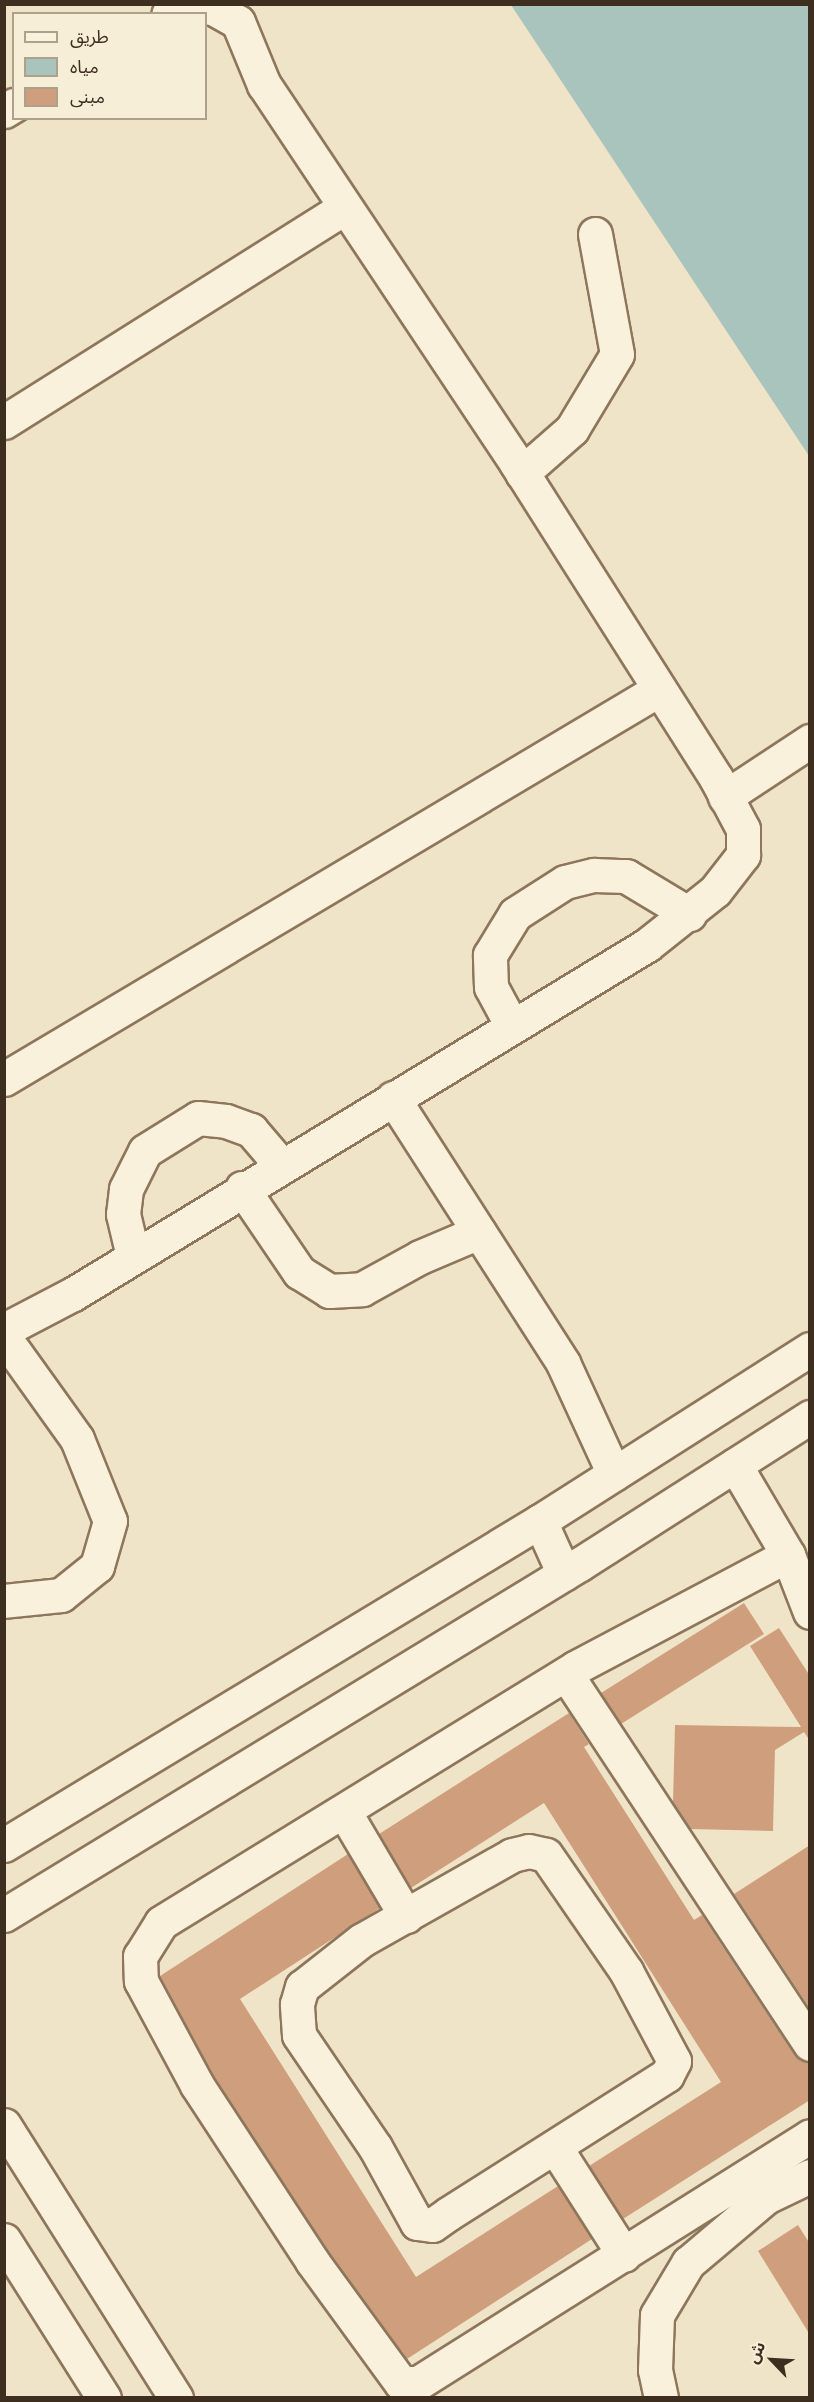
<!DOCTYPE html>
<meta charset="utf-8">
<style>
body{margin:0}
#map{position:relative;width:814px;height:2402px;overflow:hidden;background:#f0e4c8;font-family:"PT Serif","Noto Sans Arabic",serif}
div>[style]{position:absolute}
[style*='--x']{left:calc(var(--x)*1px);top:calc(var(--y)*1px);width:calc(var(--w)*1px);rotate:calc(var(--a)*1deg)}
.water>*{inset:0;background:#a9c4bc}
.building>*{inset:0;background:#cf9f7d}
.roads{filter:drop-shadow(2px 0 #8d765c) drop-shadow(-2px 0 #8d765c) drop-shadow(0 2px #8d765c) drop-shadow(0 -2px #8d765c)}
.minor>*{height:33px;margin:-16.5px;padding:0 16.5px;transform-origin:16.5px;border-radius:16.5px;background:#faf1dc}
span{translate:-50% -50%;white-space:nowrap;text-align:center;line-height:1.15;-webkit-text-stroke:4.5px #f7eed8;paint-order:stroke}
.frame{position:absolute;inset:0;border:6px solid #3d2e20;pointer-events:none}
.legend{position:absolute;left:12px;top:12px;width:195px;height:108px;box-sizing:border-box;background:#f7eed8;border:2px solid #ada18e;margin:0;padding:8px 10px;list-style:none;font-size:18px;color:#3d2e20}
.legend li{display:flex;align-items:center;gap:12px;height:30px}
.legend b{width:30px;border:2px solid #ada18e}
.north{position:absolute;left:742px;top:2330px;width:60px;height:60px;-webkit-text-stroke:4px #f7eed8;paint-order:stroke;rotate:295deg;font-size:16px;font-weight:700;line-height:24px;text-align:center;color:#3d2e20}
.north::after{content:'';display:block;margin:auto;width:21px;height:27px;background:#3d2e20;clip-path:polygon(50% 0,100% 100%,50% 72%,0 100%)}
</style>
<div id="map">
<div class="water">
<i style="clip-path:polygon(511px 5px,809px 5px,809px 456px)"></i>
</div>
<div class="building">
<i style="clip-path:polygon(744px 1603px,764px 1634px,621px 1724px,601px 1693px)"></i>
<i style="clip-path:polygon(779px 1628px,810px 1676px,810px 1741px,804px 1732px,775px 1750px,773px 1831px,690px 1829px,673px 1802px,675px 1725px,801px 1727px,750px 1646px)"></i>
<i style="clip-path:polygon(569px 1713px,589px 1744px,584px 1747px,694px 1920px,702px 1915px,794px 2054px,810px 2062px,810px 2100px,623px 2219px,589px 2166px,721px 2082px,544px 1803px,411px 1888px,379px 1834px)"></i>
<i style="clip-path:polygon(810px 1845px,810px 2009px,734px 1894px)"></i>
<i style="clip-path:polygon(348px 1854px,380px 1908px,240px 1999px,416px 2277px,558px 2186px,592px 2239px,407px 2359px,327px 2250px,213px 2075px,160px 1976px)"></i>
<i style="clip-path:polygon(798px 2225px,810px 2244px,810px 2335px,758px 2251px)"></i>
</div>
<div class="roads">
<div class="minor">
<i style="--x:4;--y:111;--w:12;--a:-31"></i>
<i style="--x:4;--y:422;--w:402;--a:-32.2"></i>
<i style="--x:522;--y:473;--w:67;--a:-41.3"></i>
<i style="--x:572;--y:429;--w:87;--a:-59"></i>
<i style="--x:617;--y:354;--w:122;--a:-100.4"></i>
<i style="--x:725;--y:797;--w:102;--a:-33.4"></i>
<i style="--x:512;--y:1026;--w:44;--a:-118.3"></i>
<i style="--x:491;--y:987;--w:32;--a:-92"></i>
<i style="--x:490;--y:955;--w:48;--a:-58.6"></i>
<i style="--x:515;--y:914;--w:59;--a:-32.6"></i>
<i style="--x:565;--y:882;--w:30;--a:-14"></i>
<i style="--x:594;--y:875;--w:32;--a:2"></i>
<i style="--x:626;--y:876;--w:74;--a:31.1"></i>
<i style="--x:4;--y:1079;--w:761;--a:-30.74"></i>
<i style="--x:393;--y:1098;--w:315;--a:57.3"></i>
<i style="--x:563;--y:1363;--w:122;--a:65.3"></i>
<i style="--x:242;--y:1188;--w:102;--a:55.8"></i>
<i style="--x:299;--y:1272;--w:36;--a:32"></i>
<i style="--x:329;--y:1291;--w:33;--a:-3"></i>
<i style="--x:362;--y:1289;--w:66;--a:-28.9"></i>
<i style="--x:420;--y:1257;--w:64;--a:-23"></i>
<i style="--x:133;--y:1256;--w:43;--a:-103.4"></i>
<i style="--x:123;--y:1214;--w:25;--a:-83"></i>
<i style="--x:126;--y:1189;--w:42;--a:-63.4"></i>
<i style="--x:145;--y:1151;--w:62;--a:-31.9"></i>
<i style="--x:198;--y:1118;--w:28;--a:6"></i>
<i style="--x:226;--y:1121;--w:27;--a:20"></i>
<i style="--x:251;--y:1130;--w:46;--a:49.4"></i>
<i style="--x:4;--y:1330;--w:78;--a:-27.6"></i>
<i style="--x:73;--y:1294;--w:672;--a:-31.3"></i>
<i style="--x:647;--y:945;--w:87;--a:-38.5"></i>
<i style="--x:715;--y:891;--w:46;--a:-52.1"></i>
<i style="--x:743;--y:855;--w:26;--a:-90"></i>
<i style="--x:743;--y:829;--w:58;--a:-117.9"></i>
<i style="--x:716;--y:778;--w:372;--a:-122.4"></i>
<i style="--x:517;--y:464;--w:456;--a:-123.7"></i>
<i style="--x:264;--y:85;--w:68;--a:-112.4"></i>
<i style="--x:238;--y:22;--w:29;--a:-151"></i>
<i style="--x:213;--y:8;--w:30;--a:-174"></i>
<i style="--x:183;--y:5;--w:17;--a:149"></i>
<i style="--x:4;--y:1337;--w:125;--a:54.4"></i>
<i style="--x:77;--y:1439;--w:88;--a:68.1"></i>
<i style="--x:110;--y:1521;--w:47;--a:106.1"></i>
<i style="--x:97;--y:1566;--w:46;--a:141.1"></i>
<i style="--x:61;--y:1595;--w:57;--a:174"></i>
<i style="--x:735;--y:1465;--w:104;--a:59.5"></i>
<i style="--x:788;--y:1555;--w:61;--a:68.9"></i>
<i style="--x:540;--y:1521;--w:58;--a:65.6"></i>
<i style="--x:788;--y:1555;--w:241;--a:152.1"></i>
<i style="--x:575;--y:1668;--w:486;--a:148.4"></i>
<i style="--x:161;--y:1923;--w:39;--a:122"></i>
<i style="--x:140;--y:1956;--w:25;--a:88"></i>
<i style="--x:141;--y:1981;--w:118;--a:61.7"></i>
<i style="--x:197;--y:2085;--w:210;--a:56.8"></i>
<i style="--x:312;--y:2261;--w:151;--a:53.9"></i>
<i style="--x:401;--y:2383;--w:17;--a:0"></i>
<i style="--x:418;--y:2383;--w:463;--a:-32.2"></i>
<i style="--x:566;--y:1674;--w:443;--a:56.6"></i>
<i style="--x:345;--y:1813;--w:120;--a:59.4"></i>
<i style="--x:4;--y:1845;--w:626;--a:-31.15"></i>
<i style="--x:540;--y:1521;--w:320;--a:-32.5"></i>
<i style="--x:529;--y:1851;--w:17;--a:13"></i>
<i style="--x:546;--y:1855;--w:141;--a:55.4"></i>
<i style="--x:626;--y:1971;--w:102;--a:61.9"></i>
<i style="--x:674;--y:2061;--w:16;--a:117"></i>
<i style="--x:667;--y:2075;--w:259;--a:147.6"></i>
<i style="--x:448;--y:2214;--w:19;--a:145"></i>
<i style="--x:432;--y:2225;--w:15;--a:-172"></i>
<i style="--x:417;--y:2223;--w:87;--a:-118.9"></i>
<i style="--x:375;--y:2147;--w:135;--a:-124.2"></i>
<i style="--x:299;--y:2035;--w:31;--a:-94"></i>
<i style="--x:297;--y:2004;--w:18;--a:-74"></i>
<i style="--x:302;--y:1987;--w:76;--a:-38.1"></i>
<i style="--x:362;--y:1940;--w:172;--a:-29.5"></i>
<i style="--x:512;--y:1855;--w:17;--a:-13"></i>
<i style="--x:4;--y:1915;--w:675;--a:-31.36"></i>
<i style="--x:580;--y:1564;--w:273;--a:-32.6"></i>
<i style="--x:4;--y:2125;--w:323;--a:57.8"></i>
<i style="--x:555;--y:2147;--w:128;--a:57.4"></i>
<i style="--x:4;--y:2240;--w:187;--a:57.7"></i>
<i style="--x:661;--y:2398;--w:29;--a:-102"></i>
<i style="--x:655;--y:2370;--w:55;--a:-87.9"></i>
<i style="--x:657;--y:2315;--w:61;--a:-59.2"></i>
<i style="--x:688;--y:2263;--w:102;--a:-40.2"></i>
<i style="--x:766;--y:2197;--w:49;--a:-25.5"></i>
</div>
</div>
<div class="frame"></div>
<ul class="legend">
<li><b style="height:8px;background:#faf1dc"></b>طريق</li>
<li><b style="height:16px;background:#a9c4bc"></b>مياه</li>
<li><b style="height:16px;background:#cf9f7d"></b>مبنى</li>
</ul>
<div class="north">ش</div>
</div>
